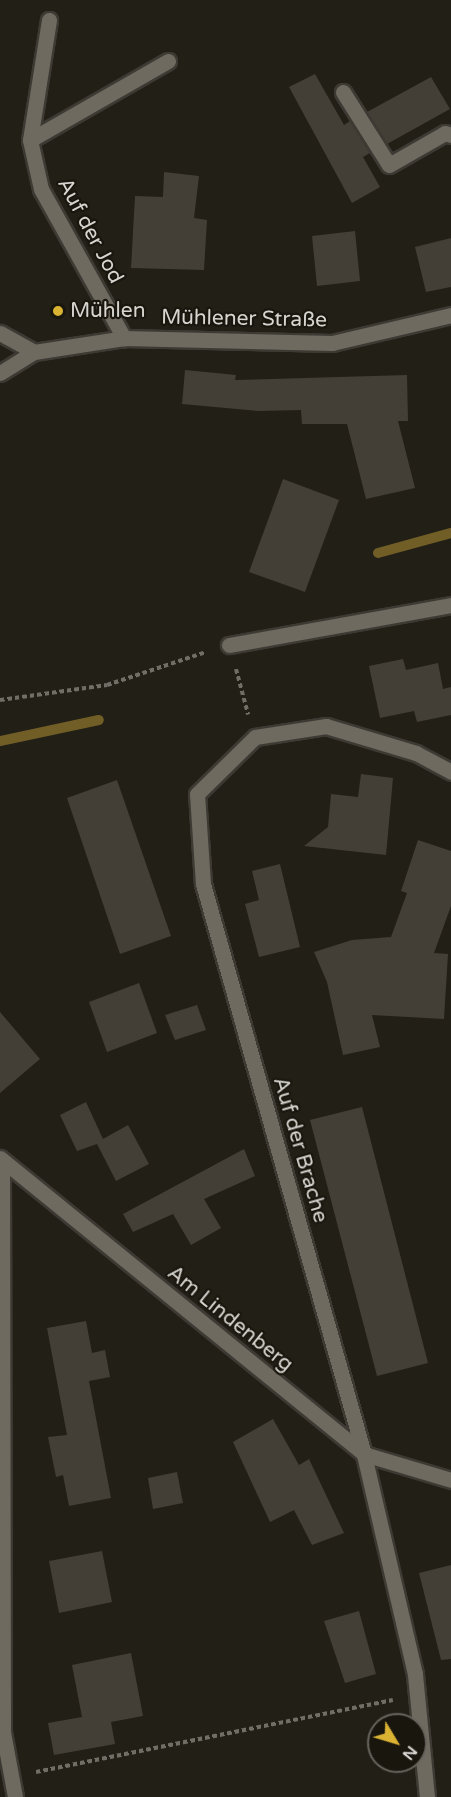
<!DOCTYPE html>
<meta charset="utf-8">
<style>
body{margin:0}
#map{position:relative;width:451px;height:1797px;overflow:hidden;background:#221f16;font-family:"Varela Round",sans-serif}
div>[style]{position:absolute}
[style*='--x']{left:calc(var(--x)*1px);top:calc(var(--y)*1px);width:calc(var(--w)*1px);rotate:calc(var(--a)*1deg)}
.stream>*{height:10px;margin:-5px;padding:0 5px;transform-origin:5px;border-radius:5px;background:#715e27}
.building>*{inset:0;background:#433f36}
.path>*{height:4px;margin-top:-2px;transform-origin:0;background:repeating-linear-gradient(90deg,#716e67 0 4.5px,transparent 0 7.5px)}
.roads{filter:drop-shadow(2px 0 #3d3a34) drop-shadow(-2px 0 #3d3a34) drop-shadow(0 2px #3d3a34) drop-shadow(0 -2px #3d3a34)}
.lane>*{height:15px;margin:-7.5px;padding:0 7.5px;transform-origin:7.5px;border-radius:7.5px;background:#6e6a60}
.street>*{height:15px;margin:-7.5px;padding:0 7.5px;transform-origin:7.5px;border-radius:7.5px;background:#6e6a60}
.secondary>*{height:15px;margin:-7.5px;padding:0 7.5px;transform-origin:7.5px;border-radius:7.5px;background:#6e6a60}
.dots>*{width:16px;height:16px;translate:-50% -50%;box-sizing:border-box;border:3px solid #19160e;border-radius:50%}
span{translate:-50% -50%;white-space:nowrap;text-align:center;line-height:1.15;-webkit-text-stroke:4.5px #19160e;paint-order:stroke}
.street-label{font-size:21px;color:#d7d5d0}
.poi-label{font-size:21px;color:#d7d5d0}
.left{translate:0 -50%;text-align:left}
.north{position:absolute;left:367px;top:1713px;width:60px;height:60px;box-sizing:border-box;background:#19160e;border:2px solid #65625c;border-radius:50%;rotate:128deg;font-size:16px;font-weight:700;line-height:24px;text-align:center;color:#d7d5d0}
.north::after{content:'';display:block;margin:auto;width:21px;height:27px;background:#dab333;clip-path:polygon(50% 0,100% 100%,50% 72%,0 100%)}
</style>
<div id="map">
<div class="stream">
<i style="--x:378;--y:553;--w:76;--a:-15.3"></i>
<i style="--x:0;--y:741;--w:101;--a:-12"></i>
</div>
<div class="building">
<i style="clip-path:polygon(315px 74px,344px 125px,350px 121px,370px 153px,363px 157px,380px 187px,352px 203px,289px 87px)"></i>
<i style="clip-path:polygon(431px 77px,450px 109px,387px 144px,367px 112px)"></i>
<i style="clip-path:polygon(164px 172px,199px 176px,194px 218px,207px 220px,204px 270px,131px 268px,135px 196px,163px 197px)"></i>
<i style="clip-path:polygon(355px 231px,360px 281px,317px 286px,312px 236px)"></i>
<i style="clip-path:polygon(451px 238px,451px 287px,426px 292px,415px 247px)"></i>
<i style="clip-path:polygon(185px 370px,236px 375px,235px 380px,407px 375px,408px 421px,398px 421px,415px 488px,366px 499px,347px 424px,302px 424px,301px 410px,258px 411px,182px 404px)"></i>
<i style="clip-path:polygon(283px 479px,339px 500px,305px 592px,249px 572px)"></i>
<i style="clip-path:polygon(403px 659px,406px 670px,438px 663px,443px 689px,451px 687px,451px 715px,417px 722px,414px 711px,380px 718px,369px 666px)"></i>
<i style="clip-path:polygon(361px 774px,393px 778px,386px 855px,304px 846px,328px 827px,331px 794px,358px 797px)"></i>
<i style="clip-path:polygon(117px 780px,171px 936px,120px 954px,67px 798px)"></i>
<i style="clip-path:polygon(418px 840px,451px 851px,451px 906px,434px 953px,448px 954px,444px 1019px,372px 1015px,380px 1047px,343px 1055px,327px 982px,314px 952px,352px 940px,391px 937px,407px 893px,401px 891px)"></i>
<i style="clip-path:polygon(280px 864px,300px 947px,259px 957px,245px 904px,259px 900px,252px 871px)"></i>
<i style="clip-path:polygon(139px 983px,157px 1033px,107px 1052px,89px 1002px)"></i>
<i style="clip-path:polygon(197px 1005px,206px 1030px,175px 1040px,165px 1015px)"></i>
<i style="clip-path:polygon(0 1012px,40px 1059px,0 1093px)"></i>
<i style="clip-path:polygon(86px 1102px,103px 1139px,128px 1125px,149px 1164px,116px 1181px,97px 1144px,77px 1151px,60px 1115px)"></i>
<i style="clip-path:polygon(362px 1107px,428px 1363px,377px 1376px,310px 1120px)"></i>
<i style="clip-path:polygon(244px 1149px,255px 1176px,204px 1199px,221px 1228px,191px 1245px,173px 1214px,133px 1232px,123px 1214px)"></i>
<i style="clip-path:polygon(86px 1321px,92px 1353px,105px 1350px,110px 1377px,89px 1381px,111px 1498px,69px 1506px,63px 1475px,56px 1477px,48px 1437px,67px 1435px,47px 1328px)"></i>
<i style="clip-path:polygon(273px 1419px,299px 1465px,309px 1459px,344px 1533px,312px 1545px,294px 1510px,270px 1522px,233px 1442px)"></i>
<i style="clip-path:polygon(177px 1472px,183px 1503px,153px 1509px,148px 1478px)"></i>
<i style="clip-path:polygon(102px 1551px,112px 1602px,59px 1613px,49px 1561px)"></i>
<i style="clip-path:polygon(451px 1565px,451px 1659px,441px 1660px,419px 1573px)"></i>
<i style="clip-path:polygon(359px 1611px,376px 1674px,345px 1683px,324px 1621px)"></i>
<i style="clip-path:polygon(131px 1653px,143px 1716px,111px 1722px,115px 1744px,54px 1755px,48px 1723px,82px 1717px,72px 1665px)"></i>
</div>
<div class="path">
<i style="--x:236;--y:669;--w:47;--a:75.1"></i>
<i style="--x:0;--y:700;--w:108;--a:-8"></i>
<i style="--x:107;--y:685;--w:104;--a:-18.4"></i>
<i style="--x:36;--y:1772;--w:364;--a:-11.4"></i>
</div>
<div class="roads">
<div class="lane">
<i style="--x:343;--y:92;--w:86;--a:57.8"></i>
<i style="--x:389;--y:165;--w:64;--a:-29.7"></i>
<i style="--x:445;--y:133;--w:6;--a:18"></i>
<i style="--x:0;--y:333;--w:39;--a:29"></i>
</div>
<div class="street">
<i style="--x:49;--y:20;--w:121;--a:99"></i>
<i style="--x:30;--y:140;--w:50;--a:77.3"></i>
<i style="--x:41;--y:189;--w:171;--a:60.9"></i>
<i style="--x:30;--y:140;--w:159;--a:-29.8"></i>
<i style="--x:229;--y:645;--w:226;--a:-10.2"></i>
<i style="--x:0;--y:1158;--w:469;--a:39.1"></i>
<i style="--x:364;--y:1454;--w:91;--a:16.6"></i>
<i style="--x:2;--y:1161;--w:571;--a:89.9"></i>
<i style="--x:3;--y:1732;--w:66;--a:79.5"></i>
<i style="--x:427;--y:1797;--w:124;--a:-95.6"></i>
<i style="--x:415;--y:1674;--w:226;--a:-103.1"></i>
<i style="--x:364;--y:1454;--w:592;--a:-105.77"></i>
<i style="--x:203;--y:884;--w:90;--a:-93.8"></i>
<i style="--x:197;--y:794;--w:81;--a:-44.5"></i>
<i style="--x:255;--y:737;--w:72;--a:-8.8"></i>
<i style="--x:326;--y:726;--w:94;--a:16.7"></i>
<i style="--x:416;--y:753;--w:40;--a:28"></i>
</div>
<div class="secondary">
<i style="--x:0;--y:373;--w:40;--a:-32"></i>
<i style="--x:34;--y:352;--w:91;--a:-8.8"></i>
<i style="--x:124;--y:338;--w:208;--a:1.4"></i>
<i style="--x:332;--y:343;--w:122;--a:-13.2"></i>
</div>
</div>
<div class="dots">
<i style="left:58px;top:311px;background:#dab333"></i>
</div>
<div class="street-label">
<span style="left:90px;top:231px;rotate:62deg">Auf der Jod</span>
<span style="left:244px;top:319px;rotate:1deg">Mühlener Straße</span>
<span style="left:300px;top:1150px;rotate:74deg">Auf der Brache</span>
<span style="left:230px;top:1319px;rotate:39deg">Am Lindenberg</span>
</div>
<div class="poi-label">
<span class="left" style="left:70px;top:311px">Mühlen</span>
</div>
<div class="north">N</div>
</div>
